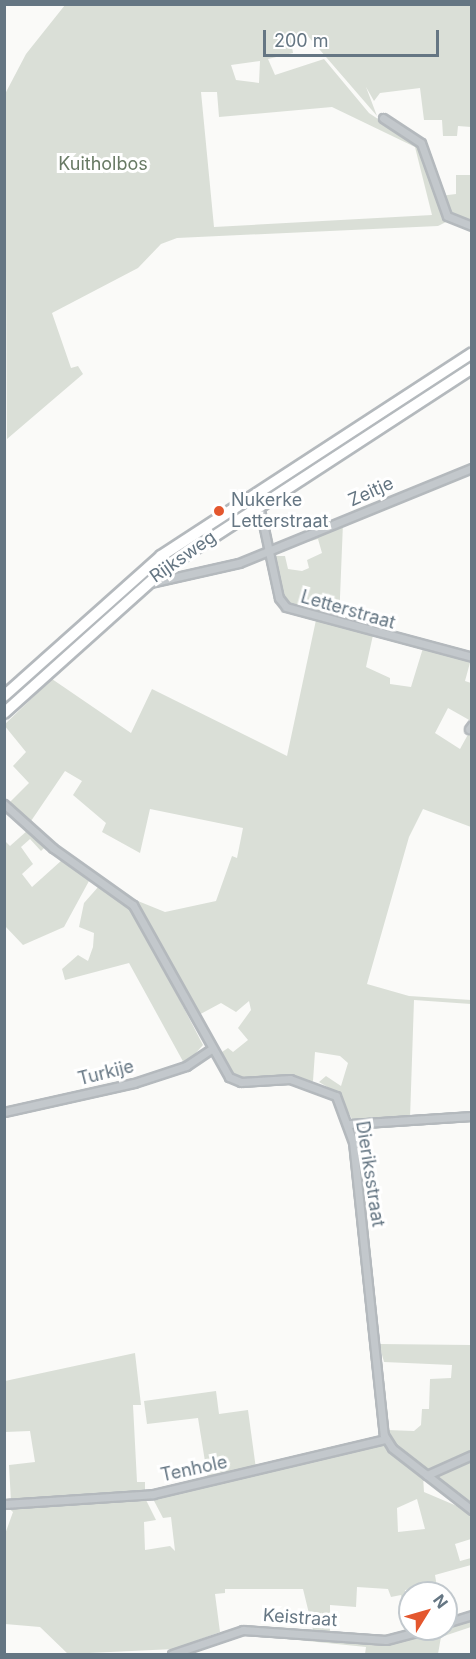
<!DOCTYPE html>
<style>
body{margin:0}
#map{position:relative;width:476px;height:1659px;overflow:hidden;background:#fafaf8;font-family:Inter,sans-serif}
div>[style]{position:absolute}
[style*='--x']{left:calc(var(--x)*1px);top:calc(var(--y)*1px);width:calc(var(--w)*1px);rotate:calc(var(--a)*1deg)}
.green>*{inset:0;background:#dadfd7}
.roads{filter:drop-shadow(2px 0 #b4b9bd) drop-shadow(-2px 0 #b4b9bd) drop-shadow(0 2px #b4b9bd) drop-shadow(0 -2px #b4b9bd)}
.minor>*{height:7px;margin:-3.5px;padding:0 3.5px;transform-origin:3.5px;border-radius:3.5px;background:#c3c8cc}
.highway>*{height:10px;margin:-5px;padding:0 5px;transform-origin:5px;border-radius:5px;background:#fff}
.dots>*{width:16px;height:16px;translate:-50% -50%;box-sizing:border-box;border:3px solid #fff;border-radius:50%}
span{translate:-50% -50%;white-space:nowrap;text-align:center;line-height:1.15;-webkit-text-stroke:6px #fff;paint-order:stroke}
.park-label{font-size:18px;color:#687a64}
.street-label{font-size:18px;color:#657683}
.poi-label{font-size:18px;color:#657683}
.left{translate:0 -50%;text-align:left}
.frame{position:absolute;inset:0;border:6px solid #657683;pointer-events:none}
.north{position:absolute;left:398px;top:1581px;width:60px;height:60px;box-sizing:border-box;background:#fff;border:2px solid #c1c8cd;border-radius:50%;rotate:53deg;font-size:16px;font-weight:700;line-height:24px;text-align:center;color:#657683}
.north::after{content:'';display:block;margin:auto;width:21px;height:27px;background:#e4572e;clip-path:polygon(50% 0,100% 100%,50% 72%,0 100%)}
.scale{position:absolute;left:263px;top:30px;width:176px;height:27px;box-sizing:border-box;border:3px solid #657683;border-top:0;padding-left:8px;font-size:18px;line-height:21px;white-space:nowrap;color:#657683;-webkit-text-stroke:4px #fff;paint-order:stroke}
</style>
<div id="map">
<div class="green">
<i style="clip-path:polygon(evenodd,65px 5px,471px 5px,471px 127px,458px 126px,457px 136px,443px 136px,442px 120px,424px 120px,420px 88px,380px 93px,374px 101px,366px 87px,377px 116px,307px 35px,290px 35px,293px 53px,268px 59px,275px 75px,324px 59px,369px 113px,420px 147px,448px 221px,438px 226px,177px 238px,161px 244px,138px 268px,52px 313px,71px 368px,78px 366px,83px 374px,7px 439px,5px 94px,26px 54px,65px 5px,260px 61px,259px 83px,236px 80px,231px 65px,260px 61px,65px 5px,201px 92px,217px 92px,219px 117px,332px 107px,415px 147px,432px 215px,214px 227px,201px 92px)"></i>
<i style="clip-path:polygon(456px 175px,471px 175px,471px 225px,452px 217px,440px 196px,456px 194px)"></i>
<i style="clip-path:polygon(343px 523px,339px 622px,294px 610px,281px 599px,273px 556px,285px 556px,288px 569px,302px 571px,309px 568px,307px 560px,322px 553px,318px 539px,274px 551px)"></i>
<i style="clip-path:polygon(316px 620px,373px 635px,366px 667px,390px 678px,390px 684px,411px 687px,423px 648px,471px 659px,465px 681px,471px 683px,471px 721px,448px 708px,435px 733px,460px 749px,471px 729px,471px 827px,423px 809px,409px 837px,367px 984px,409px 996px,471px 1000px,471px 1004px,414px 1000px,410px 1119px,353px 1121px,339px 1094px,319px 1082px,326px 1076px,341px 1086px,348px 1063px,340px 1056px,315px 1052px,313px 1081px,244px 1080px,229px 1075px,216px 1056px,228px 1048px,233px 1052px,248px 1040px,238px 1028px,251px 1010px,249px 1001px,236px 1012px,221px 1003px,195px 1017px,133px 899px,165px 912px,216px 901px,232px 856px,237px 858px,243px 828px,150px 809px,140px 853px,102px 832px,106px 823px,73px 795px,82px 781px,65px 771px,29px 824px,8px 804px,29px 783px,13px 766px,26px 752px,4px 725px,52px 679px,131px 733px,152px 689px,287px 756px)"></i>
<i style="clip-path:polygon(28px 830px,46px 846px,41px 851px,30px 839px,21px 847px,33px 864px,22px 874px,32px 887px,62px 860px,89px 881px,64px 927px,23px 945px,5px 926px,4px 840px,10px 846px)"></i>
<i style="clip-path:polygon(99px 886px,132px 908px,203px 1045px,185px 1065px,129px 963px,65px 980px,62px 969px,78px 955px,88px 961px,93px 947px,94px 933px,79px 927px,84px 903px)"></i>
<i style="clip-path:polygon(379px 1344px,471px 1345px,471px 1454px,428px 1471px,390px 1442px,387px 1430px,414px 1431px,421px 1425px,422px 1409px,429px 1409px,430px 1379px,451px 1378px,452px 1365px,384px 1362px)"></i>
<i style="clip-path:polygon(135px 1353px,141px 1405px,133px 1405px,137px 1482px,145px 1482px,145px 1491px,11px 1502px,9px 1465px,35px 1462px,30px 1431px,5px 1432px,5px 1381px)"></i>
<i style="clip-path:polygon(216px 1391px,219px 1414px,248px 1410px,256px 1469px,208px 1480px,198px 1418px,147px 1424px,144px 1401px)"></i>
<i style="clip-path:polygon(evenodd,385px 1442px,423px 1476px,424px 1492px,471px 1512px,471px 1539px,455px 1544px,460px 1561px,471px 1558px,471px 1565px,435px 1575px,437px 1587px,405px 1590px,410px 1628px,401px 1595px,391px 1597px,388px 1589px,357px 1587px,356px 1607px,330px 1605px,330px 1632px,313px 1630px,303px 1589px,225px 1589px,225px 1593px,215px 1594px,220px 1632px,174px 1649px,68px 1654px,40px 1627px,5px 1624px,4px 1537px,13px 1512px,6px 1506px,145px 1498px,156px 1520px,144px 1522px,145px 1550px,170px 1546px,175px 1551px,171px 1517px,163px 1518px,152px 1497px,385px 1442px,417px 1499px,425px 1529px,398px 1532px,397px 1508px,417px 1499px)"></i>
<i style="clip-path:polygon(471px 1459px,471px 1508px,433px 1477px)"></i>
<i style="clip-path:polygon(471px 1617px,471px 1627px,441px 1637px,438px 1654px,365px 1654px,366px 1647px,268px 1637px,269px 1631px,392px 1641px,446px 1629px)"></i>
</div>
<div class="roads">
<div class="minor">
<i style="--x:383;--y:118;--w:45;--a:33.3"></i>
<i style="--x:421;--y:143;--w:77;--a:70.4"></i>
<i style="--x:447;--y:216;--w:27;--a:22"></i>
<i style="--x:259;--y:505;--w:95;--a:77.9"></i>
<i style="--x:279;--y:598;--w:11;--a:52"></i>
<i style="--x:286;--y:607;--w:193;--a:15"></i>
<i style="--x:150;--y:583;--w:91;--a:-12.7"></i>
<i style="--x:239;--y:563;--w:252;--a:-22.2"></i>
<i style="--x:469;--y:729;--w:5;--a:-53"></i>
<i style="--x:4;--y:804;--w:66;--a:41.9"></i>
<i style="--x:53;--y:848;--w:98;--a:35.5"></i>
<i style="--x:133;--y:905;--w:197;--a:60.8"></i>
<i style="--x:229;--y:1077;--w:13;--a:23"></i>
<i style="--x:241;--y:1082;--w:49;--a:-3.5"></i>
<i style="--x:290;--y:1079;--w:49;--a:20.3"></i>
<i style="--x:336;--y:1096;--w:49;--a:69.7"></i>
<i style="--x:353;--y:1142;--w:295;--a:84"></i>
<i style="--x:384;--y:1435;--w:15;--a:58"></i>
<i style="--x:392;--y:1448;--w:101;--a:37.8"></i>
<i style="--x:4;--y:1112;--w:133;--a:-12.6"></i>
<i style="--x:134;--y:1083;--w:55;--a:-18.1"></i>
<i style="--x:186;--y:1066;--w:29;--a:-34"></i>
<i style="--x:350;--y:1124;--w:122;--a:-3.8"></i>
<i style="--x:427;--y:1475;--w:49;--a:-24"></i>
<i style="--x:4;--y:1504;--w:149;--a:-3.8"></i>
<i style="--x:153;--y:1494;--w:239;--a:-13.3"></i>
<i style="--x:446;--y:1623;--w:27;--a:-17"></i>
<i style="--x:172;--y:1654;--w:75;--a:-18.7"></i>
<i style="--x:243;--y:1630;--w:143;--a:4"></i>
<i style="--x:386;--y:1640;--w:43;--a:-14.7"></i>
</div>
<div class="highway">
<i style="--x:4;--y:696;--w:210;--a:-41.7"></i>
<i style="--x:161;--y:556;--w:371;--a:-33.1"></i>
<i style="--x:4;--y:713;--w:219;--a:-41.9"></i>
<i style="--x:167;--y:567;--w:364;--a:-33.1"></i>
</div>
</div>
<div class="dots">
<i style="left:219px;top:511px;background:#e4572e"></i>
</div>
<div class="park-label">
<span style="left:103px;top:164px">Kuitholbos</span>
</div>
<div class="street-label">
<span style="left:371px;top:492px;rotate:-24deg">Zeitje</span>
<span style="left:183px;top:557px;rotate:-35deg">Rijksweg</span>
<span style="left:348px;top:610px;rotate:16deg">Letterstraat</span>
<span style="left:106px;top:1073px;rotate:-14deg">Turkije</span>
<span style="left:370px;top:1174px;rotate:81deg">Dieriksstraat</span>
<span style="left:194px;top:1469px;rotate:-12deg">Tenhole</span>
<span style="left:300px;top:1618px;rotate:4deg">Keistraat</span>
</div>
<div class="poi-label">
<span class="left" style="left:231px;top:511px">Nukerke<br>Letterstraat</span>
</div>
<div class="frame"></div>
<div class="north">N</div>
<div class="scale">200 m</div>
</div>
